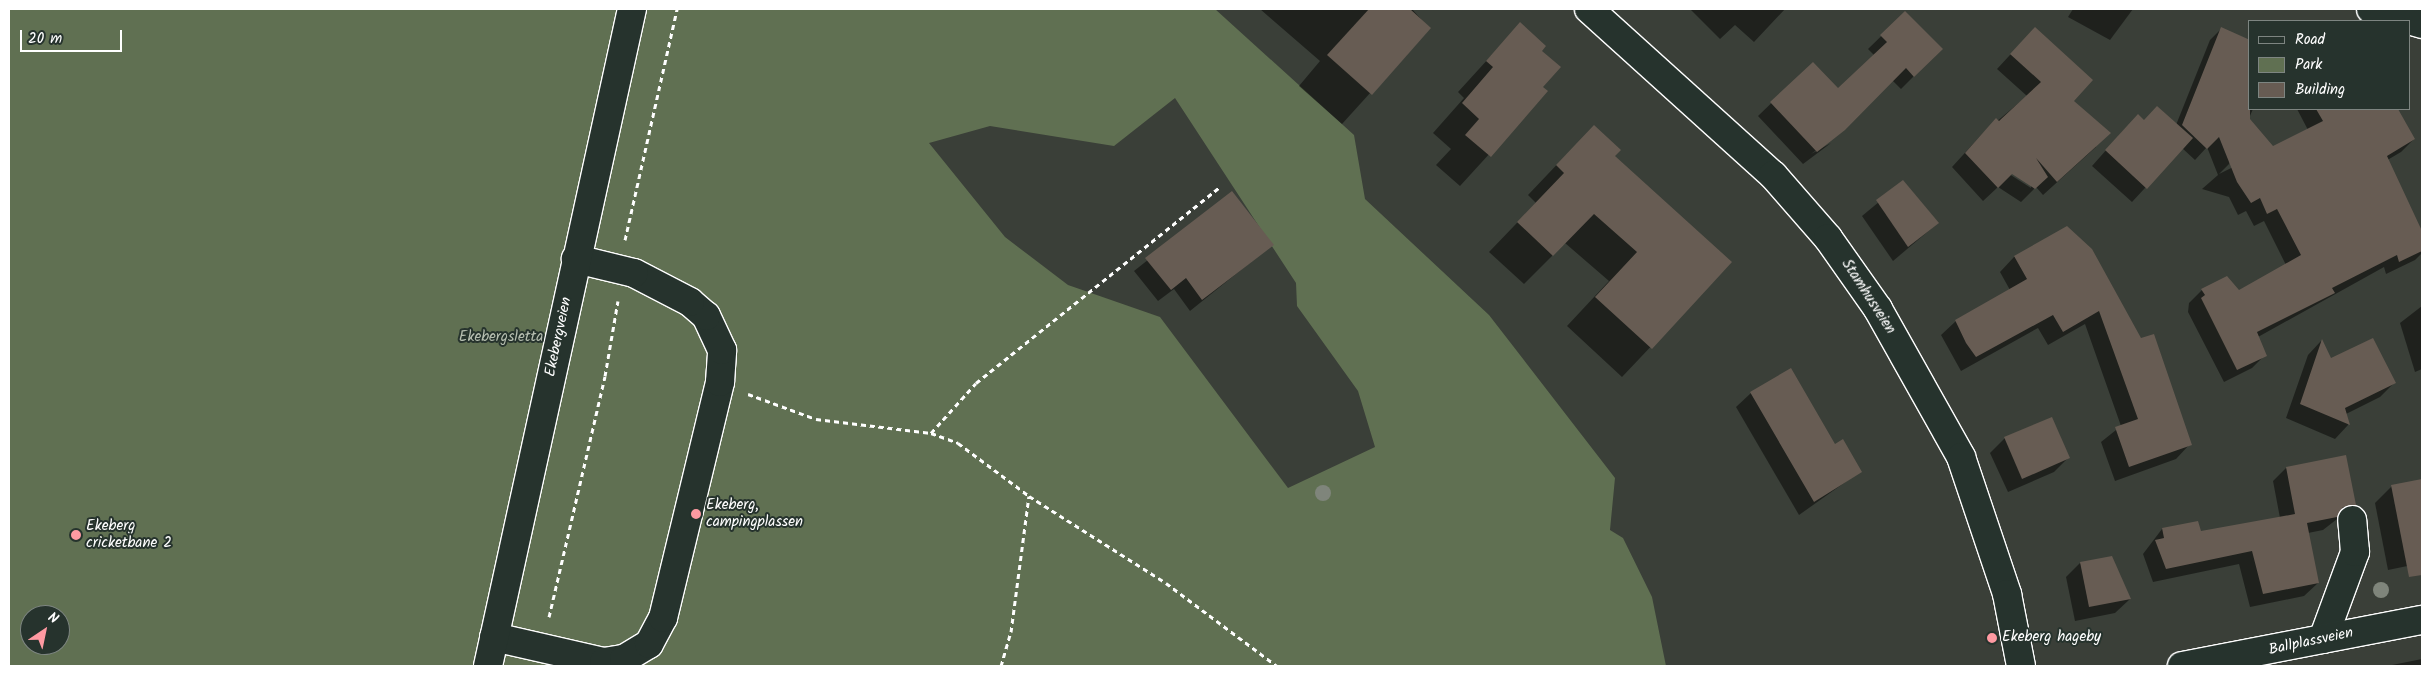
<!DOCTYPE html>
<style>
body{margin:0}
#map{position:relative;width:2431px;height:675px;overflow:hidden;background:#3a3f38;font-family:Kalam,sans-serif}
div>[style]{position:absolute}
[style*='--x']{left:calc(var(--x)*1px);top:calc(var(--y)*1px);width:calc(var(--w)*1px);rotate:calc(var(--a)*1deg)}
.green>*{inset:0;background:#607052}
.shadow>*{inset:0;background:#0007}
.building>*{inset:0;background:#675c53}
.path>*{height:3px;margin-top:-1.5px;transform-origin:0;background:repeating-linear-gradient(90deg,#fff 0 5px,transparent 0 9px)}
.roads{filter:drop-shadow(1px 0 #fff) drop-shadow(-1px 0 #fff) drop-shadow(0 1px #fff) drop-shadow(0 -1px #fff)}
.minor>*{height:28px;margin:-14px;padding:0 14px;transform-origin:14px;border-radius:14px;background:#26332d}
.trees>*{width:16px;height:16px;margin:-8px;border-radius:50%;background:#7f857b}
.dots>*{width:14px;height:14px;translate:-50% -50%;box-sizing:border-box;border:2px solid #26332d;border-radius:50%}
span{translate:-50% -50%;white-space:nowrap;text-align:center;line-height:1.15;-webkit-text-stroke:4px #26332d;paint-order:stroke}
.street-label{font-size:15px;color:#fff}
.park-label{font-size:15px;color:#b7bfb1}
.poi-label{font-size:15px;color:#fff}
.left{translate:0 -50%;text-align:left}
.frame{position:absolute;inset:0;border:10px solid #fff;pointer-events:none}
.legend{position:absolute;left:2248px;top:20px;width:162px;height:90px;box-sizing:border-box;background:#26332d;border:1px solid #7d8581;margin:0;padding:6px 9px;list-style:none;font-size:15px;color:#fff}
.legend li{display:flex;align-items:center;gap:10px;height:25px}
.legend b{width:25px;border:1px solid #7d8581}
.north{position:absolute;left:20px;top:605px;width:50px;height:50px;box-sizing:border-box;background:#26332d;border:1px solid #7d8581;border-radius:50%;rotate:34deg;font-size:14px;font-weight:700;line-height:20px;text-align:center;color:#fff}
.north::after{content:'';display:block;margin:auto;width:18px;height:22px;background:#ff9aa2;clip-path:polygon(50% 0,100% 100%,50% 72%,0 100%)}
.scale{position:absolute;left:20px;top:30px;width:102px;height:22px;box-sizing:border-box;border:2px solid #fff;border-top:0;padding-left:6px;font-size:15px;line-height:18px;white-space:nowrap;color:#fff;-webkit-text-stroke:4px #26332d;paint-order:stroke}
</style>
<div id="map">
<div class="green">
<i style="clip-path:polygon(evenodd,9px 9px,1215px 9px,1354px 135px,1365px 199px,1489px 315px,1615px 478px,1610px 530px,1623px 538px,1652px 597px,1666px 666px,9px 666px,9px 9px,1175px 98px,1296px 283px,1297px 306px,1358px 391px,1375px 447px,1288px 488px,1160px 317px,1068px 285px,1005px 237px,929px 143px,990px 126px,1114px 146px,1175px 98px,9px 9px,30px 615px,60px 615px,60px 645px,30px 645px,30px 615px)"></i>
</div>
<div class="shadow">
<i style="clip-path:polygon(1260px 9px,1412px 9px,1429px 28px,1342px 124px,1299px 86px,1320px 61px)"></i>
<i style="clip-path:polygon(1690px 9px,1785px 9px,1754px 42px,1735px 25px,1720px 39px)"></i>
<i style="clip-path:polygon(2073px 9px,2133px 9px,2110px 40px,2068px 17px)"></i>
<i style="clip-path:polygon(1905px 13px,1941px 49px,1901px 89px,1892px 80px,1845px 129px,1811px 154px,1831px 143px,1803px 164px,1758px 116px,1813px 63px,1838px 90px,1874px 55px,1868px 49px)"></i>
<i style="clip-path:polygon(1520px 24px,1540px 51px,1541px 88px,1546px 92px,1460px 186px,1436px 165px,1451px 149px,1433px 133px,1464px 98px,1458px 92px)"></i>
<i style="clip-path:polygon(2221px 29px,2253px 109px,2229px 164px,2219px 174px,2308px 130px,2297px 109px,2396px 109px,2414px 139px,2401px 152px,2311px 205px,2401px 189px,2422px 234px,2422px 253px,2415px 260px,2386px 274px,2384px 267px,2258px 337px,2265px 355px,2252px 368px,2224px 382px,2188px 312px,2189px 303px,2202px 290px,2238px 292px,2286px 265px,2264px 221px,2254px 226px,2246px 211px,2238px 215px,2229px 197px,2202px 189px,2218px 175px,2207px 147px,2195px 160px,2182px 148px,2132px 202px,2092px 166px,2124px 130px,2143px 121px,2176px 125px,2210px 40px)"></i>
<i style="clip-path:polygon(evenodd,2021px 43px,2072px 101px,2096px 147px,2043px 195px,2036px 187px,2021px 202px,1998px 187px,1983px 201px,1952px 167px,1983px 133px,2027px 96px,1997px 69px,2021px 43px,2008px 170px,2031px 185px,2031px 188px,2006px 172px,2008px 170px)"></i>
<i style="clip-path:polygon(1566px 155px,1613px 156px,1730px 263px,1622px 377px,1567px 326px,1609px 281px,1565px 243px,1524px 284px,1489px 252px,1536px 203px,1528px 195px)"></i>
<i style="clip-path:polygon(1903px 182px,1938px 223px,1893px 261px,1862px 216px)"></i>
<i style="clip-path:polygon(1232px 193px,1272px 245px,1190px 311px,1174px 289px,1158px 301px,1134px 271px)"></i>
<i style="clip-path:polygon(2067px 227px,2190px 444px,2176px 459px,2115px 481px,2101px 442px,2121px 426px,2085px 324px,2048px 345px,2038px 328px,1961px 371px,1941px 335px,1956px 321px,2010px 290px,2000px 272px,2014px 257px)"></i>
<i style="clip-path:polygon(2422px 306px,2422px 369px,2415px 372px,2400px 323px)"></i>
<i style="clip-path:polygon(2321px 341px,2331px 360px,2394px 383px,2380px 397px,2346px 414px,2348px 425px,2335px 439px,2286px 418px,2308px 355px)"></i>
<i style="clip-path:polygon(1751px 393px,1834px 446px,1861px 471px,1799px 515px,1736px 407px)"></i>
<i style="clip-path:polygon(2005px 438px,2068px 458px,2054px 472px,2008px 492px,1990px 453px)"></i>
<i style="clip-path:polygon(2286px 468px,2355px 505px,2323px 530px,2308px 533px,2318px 583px,2304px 596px,2250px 607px,2239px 564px,2153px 582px,2143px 554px,2162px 529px,2200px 533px,2280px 518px,2273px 481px)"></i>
<i style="clip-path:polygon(2422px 482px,2422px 563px,2388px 570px,2375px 503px,2392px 486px)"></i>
<i style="clip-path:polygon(2080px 563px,2130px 599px,2115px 613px,2075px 621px,2066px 577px)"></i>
<i style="clip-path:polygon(2422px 659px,2422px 666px,2387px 666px)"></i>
</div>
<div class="building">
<i style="clip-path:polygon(1369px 9px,1410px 9px,1431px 28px,1372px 95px,1327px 55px)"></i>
<i style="clip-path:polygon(1905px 11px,1943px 49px,1914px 77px,1906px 68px,1845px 130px,1817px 152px,1770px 102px,1813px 62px,1838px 88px,1887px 42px,1880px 35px)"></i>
<i style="clip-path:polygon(1520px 22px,1546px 46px,1542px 51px,1561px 67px,1543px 87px,1548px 91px,1491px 157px,1465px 135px,1479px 119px,1462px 103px,1493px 67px,1486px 61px)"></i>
<i style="clip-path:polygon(2035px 27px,2093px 80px,2074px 101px,2111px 133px,2057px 182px,2036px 158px,2048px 177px,2035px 189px,2012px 174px,1998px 188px,1965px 153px,1996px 118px,1999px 121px,2041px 82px,2010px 54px)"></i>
<i style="clip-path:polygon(2221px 27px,2250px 40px,2250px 119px,2273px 146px,2323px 121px,2316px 109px,2398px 109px,2415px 139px,2387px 156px,2422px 231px,2422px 251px,2399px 262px,2397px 255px,2332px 288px,2335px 293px,2257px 332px,2267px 356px,2237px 370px,2201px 298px,2205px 295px,2201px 289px,2227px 276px,2239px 290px,2301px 255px,2277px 209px,2267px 214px,2260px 198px,2251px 203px,2237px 182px,2219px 137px,2207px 149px,2182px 125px)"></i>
<i style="clip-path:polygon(2157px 106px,2193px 138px,2147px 189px,2105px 150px,2138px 114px,2144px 120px)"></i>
<i style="clip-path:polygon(1594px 125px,1621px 150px,1615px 156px,1732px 262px,1652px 349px,1595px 297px,1637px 252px,1594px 214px,1553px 256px,1517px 222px,1564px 173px,1556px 165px)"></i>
<i style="clip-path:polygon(1903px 180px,1939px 223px,1908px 247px,1876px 200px)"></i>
<i style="clip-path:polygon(1232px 191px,1274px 245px,1202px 300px,1186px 278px,1171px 290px,1145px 258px)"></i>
<i style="clip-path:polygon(2067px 226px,2092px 249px,2141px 338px,2154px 334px,2192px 445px,2129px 467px,2115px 427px,2138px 419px,2099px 311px,2063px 332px,2053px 315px,1976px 357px,1966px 343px,1955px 320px,2027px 279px,2014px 256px)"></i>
<i style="clip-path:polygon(2373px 338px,2396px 383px,2345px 408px,2350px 425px,2300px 404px,2322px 339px,2331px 358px)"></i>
<i style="clip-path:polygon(1791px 368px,1835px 444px,1843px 439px,1862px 472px,1814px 502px,1750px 392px)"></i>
<i style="clip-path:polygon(2052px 417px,2070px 458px,2022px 479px,2004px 437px)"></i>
<i style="clip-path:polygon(2346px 455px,2356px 505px,2343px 507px,2337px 517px,2307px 523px,2319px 583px,2263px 594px,2252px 551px,2166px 569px,2155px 540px,2164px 538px,2162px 528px,2198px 521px,2201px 531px,2295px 514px,2286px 467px)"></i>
<i style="clip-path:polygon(2422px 479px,2422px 575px,2409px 577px,2391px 485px)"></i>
<i style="clip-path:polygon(2112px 556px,2131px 599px,2089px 607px,2080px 562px)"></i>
</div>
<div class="path">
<i style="--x:625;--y:240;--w:237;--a:-77.3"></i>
<i style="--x:748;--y:394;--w:72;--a:20.2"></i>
<i style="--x:816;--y:419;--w:116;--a:6.9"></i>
<i style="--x:931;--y:433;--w:29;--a:20"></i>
<i style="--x:958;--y:443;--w:89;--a:36.7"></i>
<i style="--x:1029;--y:496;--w:162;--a:32.4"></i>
<i style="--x:1166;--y:583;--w:139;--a:36.8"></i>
<i style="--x:931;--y:433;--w:67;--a:-48"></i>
<i style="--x:976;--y:383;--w:314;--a:-38.8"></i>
<i style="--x:549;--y:617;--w:247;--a:-76.9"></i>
<i style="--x:605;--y:376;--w:76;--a:-80.2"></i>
<i style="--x:1001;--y:666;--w:35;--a:-74"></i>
<i style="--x:1011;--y:632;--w:137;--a:-82.5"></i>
</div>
<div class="roads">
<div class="minor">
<i style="--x:1589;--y:9;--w:248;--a:42.1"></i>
<i style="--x:1773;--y:175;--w:84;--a:48.9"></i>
<i style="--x:1828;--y:238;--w:87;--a:54.8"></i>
<i style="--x:1878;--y:309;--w:170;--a:60.7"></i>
<i style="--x:1961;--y:457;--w:145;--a:71.4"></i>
<i style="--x:2007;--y:594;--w:73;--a:79"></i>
<i style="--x:2371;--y:9;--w:53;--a:16.4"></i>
<i style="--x:494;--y:637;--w:113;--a:12.8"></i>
<i style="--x:604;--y:662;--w:20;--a:-9"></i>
<i style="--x:624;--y:659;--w:29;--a:-31"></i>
<i style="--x:649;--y:644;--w:30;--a:-62"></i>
<i style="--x:663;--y:618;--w:243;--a:-76.4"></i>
<i style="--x:720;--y:382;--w:32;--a:-86"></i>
<i style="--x:722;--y:350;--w:38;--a:-115"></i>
<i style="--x:706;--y:316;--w:21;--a:-139"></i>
<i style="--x:690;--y:302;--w:63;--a:-152.6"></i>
<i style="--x:634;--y:273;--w:60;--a:-166.4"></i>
<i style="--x:2323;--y:639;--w:93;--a:-69.8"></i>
<i style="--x:2355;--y:552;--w:32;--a:-95"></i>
<i style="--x:488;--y:666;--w:673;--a:-77.64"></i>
<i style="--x:2182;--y:666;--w:244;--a:-10.9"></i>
</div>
</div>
<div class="trees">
<i style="left:1323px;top:493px"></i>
<i style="left:2381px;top:590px"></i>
</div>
<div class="dots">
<i style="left:696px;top:514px;background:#ff9aa2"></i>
<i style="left:76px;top:535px;background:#ff9aa2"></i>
<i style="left:1992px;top:638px;background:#ff9aa2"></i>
</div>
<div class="street-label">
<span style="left:1868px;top:297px;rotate:57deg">Stamhusveien</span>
<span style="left:559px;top:337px;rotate:-78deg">Ekebergveien</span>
<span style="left:2311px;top:642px;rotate:-12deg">Ballplassveien</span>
</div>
<div class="park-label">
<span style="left:501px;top:338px">Ekebergsletta</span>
</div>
<div class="poi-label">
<span class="left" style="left:706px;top:514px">Ekeberg,<br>campingplassen</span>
<span class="left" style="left:86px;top:535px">Ekeberg<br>cricketbane 2</span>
<span class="left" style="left:2002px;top:638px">Ekeberg hageby</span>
</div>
<div class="frame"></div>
<ul class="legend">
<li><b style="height:6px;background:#26332d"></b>Road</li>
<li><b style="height:14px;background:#607052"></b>Park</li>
<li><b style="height:14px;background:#675c53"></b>Building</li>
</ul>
<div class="north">N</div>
<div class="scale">20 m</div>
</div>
